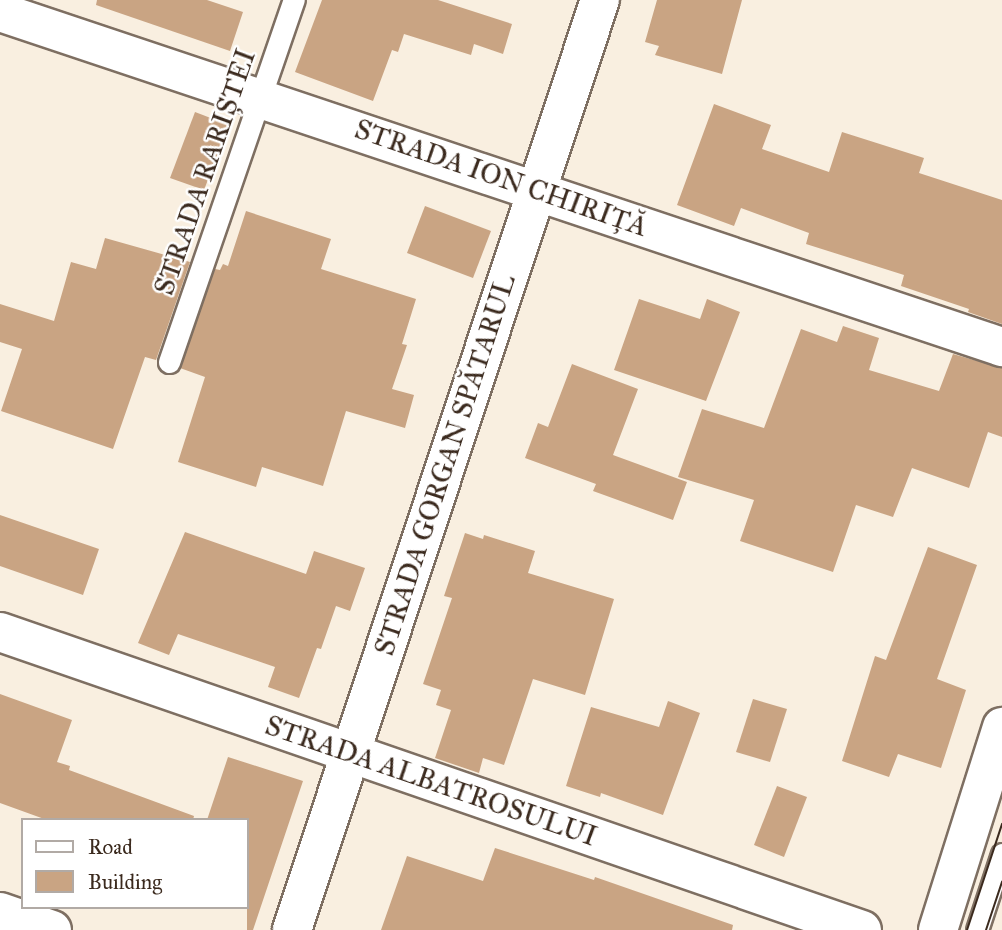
<!DOCTYPE html>
<meta charset="utf-8">
<style>
body{margin:0}
#map{position:relative;width:1002px;height:930px;overflow:hidden;background:#f9efe0;font-family:"IM FELL Great Primer",serif}
div>[style]{position:absolute}
[style*='--x']{left:calc(var(--x)*1px);top:calc(var(--y)*1px);width:calc(var(--w)*1px);rotate:calc(var(--a)*1deg)}
.building>*{inset:0;background:#c9a483}
.roads{filter:drop-shadow(2px 0 #7e6f62) drop-shadow(-2px 0 #7e6f62) drop-shadow(0 2px #7e6f62) drop-shadow(0 -2px #7e6f62)}
.lane>*{height:21px;margin:-10.5px;padding:0 10.5px;transform-origin:10.5px;border-radius:10.5px;background:#fff}
.street>*{height:38px;margin:-19px;padding:0 19px;transform-origin:19px;border-radius:19px;background:#fff}
.secondary>*{height:38px;margin:-19px;padding:0 19px;transform-origin:19px;border-radius:19px;background:#fff}
.primary>*{height:38px;margin:-19px;padding:0 19px;transform-origin:19px;border-radius:19px;background:#fff}
.tram>*{height:2px;margin:-1px;padding:0 1px;transform-origin:1px;border-radius:1px;background:#3b2a1e}
span{translate:-50% -50%;white-space:nowrap;text-align:center;line-height:1.15;-webkit-text-stroke:5px #fff;paint-order:stroke}
.street-label{font-size:28px;color:#3b2a1e}
.legend{position:absolute;left:21px;top:818px;width:228px;height:91px;box-sizing:border-box;background:#fff;border:2px solid #b1aaa5;margin:0;padding:9px 12px;list-style:none;font-size:21px;color:#3b2a1e}
.legend li{display:flex;align-items:center;gap:14px;height:35px}
.legend b{width:35px;border:2px solid #b1aaa5}
</style>
<div id="map">
<div class="building">
<i style="clip-path:polygon(97px 0,207px 0,243px 12px,230px 51px,96px 5px)"></i>
<i style="clip-path:polygon(322px 0,438px 0,512px 24px,503px 54px,474px 44px,471px 55px,404px 34px,398px 52px,392px 50px,373px 101px,295px 72px)"></i>
<i style="clip-path:polygon(657px 0,742px 0,722px 74px,655px 55px,659px 46px,645px 42px)"></i>
<i style="clip-path:polygon(714px 104px,771px 125px,762px 149px,829px 172px,842px 132px,924px 158px,919px 173px,1002px 200px,1002px 324px,968px 312px,969px 309px,901px 286px,904px 275px,806px 244px,809px 233px,741px 208px,734px 226px,677px 205px)"></i>
<i style="clip-path:polygon(195px 112px,229px 125px,204px 190px,170px 178px)"></i>
<i style="clip-path:polygon(425px 206px,491px 231px,473px 278px,407px 253px)"></i>
<i style="clip-path:polygon(246px 211px,331px 239px,321px 269px,416px 299px,402px 344px,407px 345px,392px 389px,414px 395px,405px 428px,346px 411px,323px 486px,262px 467px,256px 487px,178px 462px,205px 377px,180px 368px,215px 269px,220px 270px,223px 264px,228px 266px)"></i>
<i style="clip-path:polygon(105px 238px,190px 262px,156px 360px,145px 357px,113px 449px,1px 411px,22px 349px,0 342px,0 304px,54px 321px,71px 262px,96px 269px)"></i>
<i style="clip-path:polygon(639px 299px,700px 319px,707px 299px,740px 312px,706px 401px,614px 370px)"></i>
<i style="clip-path:polygon(843px 326px,879px 338px,869px 370px,939px 391px,953px 354px,1002px 368px,1002px 437px,988px 432px,969px 488px,912px 468px,893px 517px,856px 505px,833px 572px,740px 541px,754px 500px,678px 477px,702px 409px,764px 428px,801px 329px,837px 342px)"></i>
<i style="clip-path:polygon(572px 364px,638px 389px,613px 455px,687px 482px,673px 520px,593px 491px,596px 484px,525px 458px,538px 423px,548px 427px)"></i>
<i style="clip-path:polygon(0 515px,99px 549px,83px 595px,0 566px)"></i>
<i style="clip-path:polygon(185px 532px,306px 574px,314px 551px,365px 568px,350px 611px,336px 606px,321px 649px,317px 648px,299px 698px,268px 687px,275px 667px,178px 634px,169px 655px,138px 643px)"></i>
<i style="clip-path:polygon(465px 533px,483px 539px,484px 535px,535px 551px,528px 573px,614px 599px,585px 695px,533px 679px,504px 765px,483px 758px,479px 773px,435px 758px,451px 710px,436px 705px,441px 690px,423px 684px,452px 598px,444px 596px)"></i>
<i style="clip-path:polygon(928px 547px,977px 565px,937px 679px,966px 690px,941px 768px,898px 754px,889px 777px,842px 761px,875px 656px,886px 660px)"></i>
<i style="clip-path:polygon(0 694px,72px 720px,57px 762px,70px 766px,69px 770px,194px 816px,193px 820px,47px 820px,0 803px)"></i>
<i style="clip-path:polygon(753px 699px,787px 709px,770px 762px,736px 752px)"></i>
<i style="clip-path:polygon(668px 701px,700px 713px,663px 815px,601px 793px,600px 797px,566px 786px,591px 707px,659px 727px)"></i>
<i style="clip-path:polygon(228px 757px,303px 781px,253px 930px,247px 930px,247px 820px,207px 820px)"></i>
<i style="clip-path:polygon(777px 786px,807px 797px,784px 857px,754px 845px)"></i>
<i style="clip-path:polygon(495px 848px,594px 880px,595px 877px,733px 925px,732px 930px,381px 930px,407px 856px,483px 881px)"></i>
</div>
<div class="roads">
<div class="lane">
<i style="--x:169;--y:362;--w:383;--a:-71"></i>
<i style="--x:977;--y:930;--w:80;--a:-71.8"></i>
</div>
<div class="street">
<i style="--x:0;--y:12;--w:1057;--a:18.49"></i>
<i style="--x:292;--y:930;--w:980;--a:-71.68"></i>
</div>
<div class="secondary">
<i style="--x:0;--y:632;--w:912;--a:19.07"></i>
<i style="--x:0;--y:912;--w:55;--a:19.1"></i>
</div>
<div class="primary">
<i style="--x:938;--y:930;--w:213;--a:-72.5"></i>
</div>
</div>
<div class="tram">
<i style="--x:967;--y:930;--w:112;--a:-71.7"></i>
<i style="--x:986;--y:930;--w:51;--a:-71.6"></i>
</div>
<div class="street-label">
<span style="left:205px;top:172px;rotate:-71deg">STRADA RARIȘTEI</span>
<span style="left:501px;top:178px;rotate:19deg">STRADA ION CHIRIȚĂ</span>
<span style="left:445px;top:465px;rotate:-72deg">STRADA GORGAN SPĂTARUL</span>
<span style="left:431px;top:781px;rotate:19deg">STRADA ALBATROSULUI</span>
</div>
<ul class="legend">
<li><b style="height:9px;background:#fff"></b>Road</li>
<li><b style="height:19px;background:#c9a483"></b>Building</li>
</ul>
</div>
